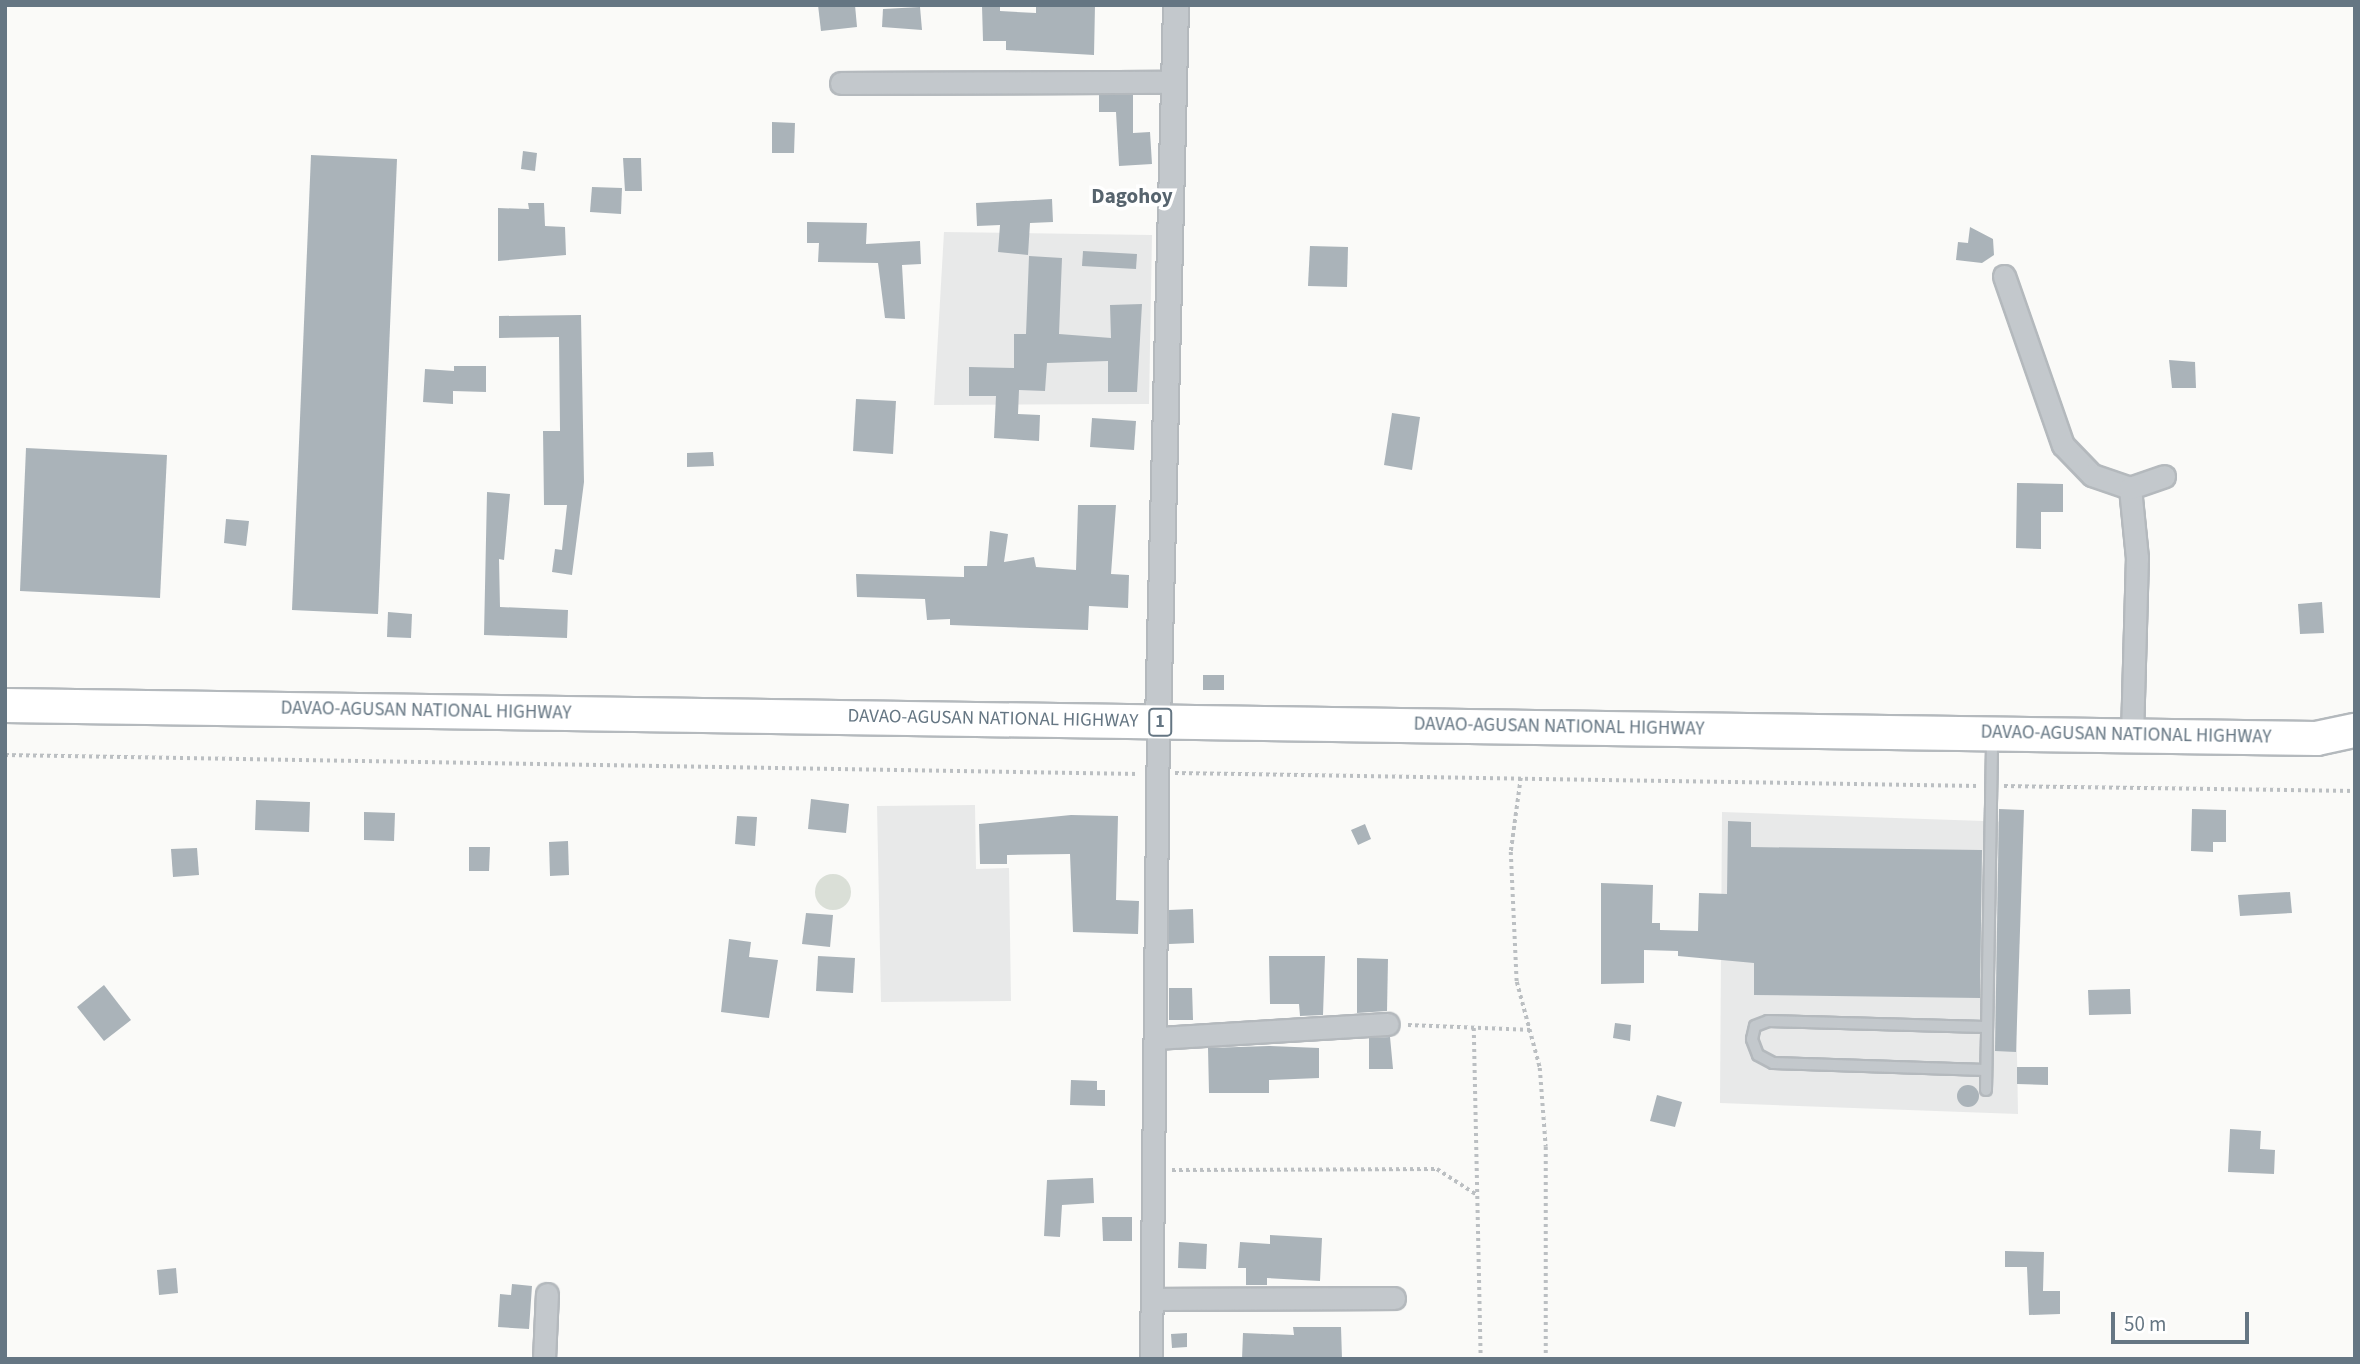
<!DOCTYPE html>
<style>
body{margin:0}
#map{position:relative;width:2360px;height:1364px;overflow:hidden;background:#fafaf8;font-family:"Source Sans 3",sans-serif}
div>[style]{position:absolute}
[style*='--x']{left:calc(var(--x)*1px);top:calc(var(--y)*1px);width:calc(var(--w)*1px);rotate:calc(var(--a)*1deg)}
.built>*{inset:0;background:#e8e9e9}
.green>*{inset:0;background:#dadfd7}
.round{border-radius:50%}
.building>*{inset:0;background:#aab3b9}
.path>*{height:3.5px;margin-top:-1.75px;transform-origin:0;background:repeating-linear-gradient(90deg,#bbbfc2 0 3.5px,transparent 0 7px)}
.roads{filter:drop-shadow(2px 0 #b4b9bd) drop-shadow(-2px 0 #b4b9bd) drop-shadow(0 2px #b4b9bd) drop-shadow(0 -2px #b4b9bd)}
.service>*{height:10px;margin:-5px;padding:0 5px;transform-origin:5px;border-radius:5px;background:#c3c8cc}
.minor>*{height:21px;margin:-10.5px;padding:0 10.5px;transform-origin:10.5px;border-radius:10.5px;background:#c3c8cc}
.tertiary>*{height:24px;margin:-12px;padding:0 12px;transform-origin:12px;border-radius:12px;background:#c3c8cc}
.trunk>*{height:33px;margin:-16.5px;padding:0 16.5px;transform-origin:16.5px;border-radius:16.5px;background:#fff}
span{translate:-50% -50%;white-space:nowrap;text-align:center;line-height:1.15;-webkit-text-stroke:7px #fff;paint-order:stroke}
.shield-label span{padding:2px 5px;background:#fff;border:2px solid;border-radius:5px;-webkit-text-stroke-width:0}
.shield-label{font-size:18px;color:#657683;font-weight:700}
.street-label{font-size:19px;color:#657683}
.neighbourhood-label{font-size:21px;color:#57646e;font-weight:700}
.frame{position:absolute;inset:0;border:7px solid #657683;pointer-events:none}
.scale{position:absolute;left:2111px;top:1312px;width:138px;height:32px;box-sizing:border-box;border:4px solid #657683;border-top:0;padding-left:9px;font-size:21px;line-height:24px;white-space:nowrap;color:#657683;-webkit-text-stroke:5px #fff;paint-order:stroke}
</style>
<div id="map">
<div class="built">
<i style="clip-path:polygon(944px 232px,1152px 235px,1149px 404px,934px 405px)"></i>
<i style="clip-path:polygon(975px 805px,976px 869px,1009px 868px,1011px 1001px,881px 1002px,877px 806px)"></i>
<i style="clip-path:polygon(1722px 812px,2013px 822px,2018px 1114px,1720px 1103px)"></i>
</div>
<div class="green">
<i class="round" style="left:815px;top:874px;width:36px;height:36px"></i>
</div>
<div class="building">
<i style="clip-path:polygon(818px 5px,855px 5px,857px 27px,821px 31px)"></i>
<i style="clip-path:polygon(1000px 5px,1000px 11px,1036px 13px,1036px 5px,1095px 5px,1094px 55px,1006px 50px,1006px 41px,983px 41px,982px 6px)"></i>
<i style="clip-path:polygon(920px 7px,922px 30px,882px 27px,883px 9px)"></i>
<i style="clip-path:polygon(1099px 95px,1133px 95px,1133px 133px,1150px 132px,1152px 164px,1119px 166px,1116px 112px,1099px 112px)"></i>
<i style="clip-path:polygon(772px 122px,795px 123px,794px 153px,772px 153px)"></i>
<i style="clip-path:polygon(523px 151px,537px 153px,535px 171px,521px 169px)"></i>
<i style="clip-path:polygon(311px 155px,397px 159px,378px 614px,292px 610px)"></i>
<i style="clip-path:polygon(623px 158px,641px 158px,642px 191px,625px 191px)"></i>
<i style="clip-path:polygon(592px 187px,622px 188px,621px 214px,590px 212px)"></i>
<i style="clip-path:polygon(1052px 199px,1053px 222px,1030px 223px,1028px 255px,998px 252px,1000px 225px,977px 226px,976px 203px)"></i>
<i style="clip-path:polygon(528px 203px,544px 203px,545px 226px,565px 227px,566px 255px,498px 261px,498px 208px,529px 209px)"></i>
<i style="clip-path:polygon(807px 222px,867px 223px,866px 244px,920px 241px,921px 264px,902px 265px,905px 319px,885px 318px,878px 263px,818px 262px,819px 243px,807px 243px)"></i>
<i style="clip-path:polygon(1970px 227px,1993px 239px,1994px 255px,1982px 263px,1956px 260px,1958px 242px,1968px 243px)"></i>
<i style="clip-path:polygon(1310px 246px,1348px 247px,1347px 287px,1308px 286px)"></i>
<i style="clip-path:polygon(1083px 251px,1137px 254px,1136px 269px,1082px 266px)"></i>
<i style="clip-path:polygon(1029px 256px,1062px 258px,1059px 334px,1111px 338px,1110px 305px,1142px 304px,1137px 392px,1108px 392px,1108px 361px,1047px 363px,1045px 391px,1019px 390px,1018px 414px,1040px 415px,1039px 441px,994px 438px,996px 396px,969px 396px,969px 367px,1014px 368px,1014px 334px,1026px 334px)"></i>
<i style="clip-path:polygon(581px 315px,584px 482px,572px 575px,552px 572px,555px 549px,562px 550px,567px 505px,544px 505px,543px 431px,560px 431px,559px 337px,499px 338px,499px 316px)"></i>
<i style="clip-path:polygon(2169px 360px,2195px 362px,2196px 388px,2172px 388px)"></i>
<i style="clip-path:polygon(454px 366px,486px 366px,486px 392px,453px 391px,453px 404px,423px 402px,425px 369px,454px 371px)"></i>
<i style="clip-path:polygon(856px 399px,896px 401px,893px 454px,853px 451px)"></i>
<i style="clip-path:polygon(1392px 413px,1420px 417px,1412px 470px,1384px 465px)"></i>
<i style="clip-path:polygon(1092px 418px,1136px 421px,1134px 450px,1090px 447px)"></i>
<i style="clip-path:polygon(26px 448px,167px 455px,160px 598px,20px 591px)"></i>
<i style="clip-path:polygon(713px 452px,714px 466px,687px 467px,687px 453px)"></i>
<i style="clip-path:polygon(2017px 483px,2063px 484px,2063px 512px,2041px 512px,2041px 549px,2016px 548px)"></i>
<i style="clip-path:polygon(487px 492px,510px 494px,504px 560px,499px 559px,500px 607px,568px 610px,567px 638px,484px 635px)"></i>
<i style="clip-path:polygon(1078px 505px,1116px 505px,1111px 574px,1129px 575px,1128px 608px,1089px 606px,1088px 630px,950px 625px,950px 619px,927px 620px,925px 599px,857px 597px,856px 574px,964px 577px,964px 566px,987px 566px,990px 531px,1008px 534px,1004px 562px,1034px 557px,1036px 567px,1076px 570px)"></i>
<i style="clip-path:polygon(226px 519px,249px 521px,246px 546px,224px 543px)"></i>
<i style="clip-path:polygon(2322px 602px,2324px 633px,2300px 634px,2298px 604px)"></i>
<i style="clip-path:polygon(388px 612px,412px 614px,411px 638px,387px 637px)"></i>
<i style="clip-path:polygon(1203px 675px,1224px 675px,1224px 690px,1203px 690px)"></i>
<i style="clip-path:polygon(811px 799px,849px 804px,846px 833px,808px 829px)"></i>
<i style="clip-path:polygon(256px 800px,310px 802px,309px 832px,255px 830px)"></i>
<i style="clip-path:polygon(1999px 809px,2024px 810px,2016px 1052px,1995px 1051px)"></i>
<i style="clip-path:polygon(2192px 809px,2226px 810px,2226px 842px,2213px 842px,2213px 852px,2191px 851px)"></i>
<i style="clip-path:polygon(364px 812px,395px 813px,394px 841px,364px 840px)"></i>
<i style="clip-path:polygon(1071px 815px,1118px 816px,1116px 900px,1139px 901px,1138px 934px,1073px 932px,1070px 854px,1007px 855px,1007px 864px,980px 864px,979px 824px)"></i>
<i style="clip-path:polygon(737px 816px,757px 817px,755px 846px,735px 844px)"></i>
<i style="clip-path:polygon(1728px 821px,1751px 822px,1751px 847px,1982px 850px,1980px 998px,1754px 995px,1754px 963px,1678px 956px,1678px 951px,1644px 950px,1644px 983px,1601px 984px,1601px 883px,1653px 885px,1652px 923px,1660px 923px,1660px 930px,1698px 931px,1699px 893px,1727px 894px)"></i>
<i style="clip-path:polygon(1365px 824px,1371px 839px,1358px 845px,1351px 830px)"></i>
<i style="clip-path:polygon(568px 841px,569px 875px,550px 876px,549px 842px)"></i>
<i style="clip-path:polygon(469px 847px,490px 847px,489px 871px,469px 871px)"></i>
<i style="clip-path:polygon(197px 848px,199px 875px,173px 877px,171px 849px)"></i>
<i style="clip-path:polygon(2290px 892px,2292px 913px,2240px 916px,2238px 895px)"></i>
<i style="clip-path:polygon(1193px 909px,1194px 943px,1169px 944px,1169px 910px)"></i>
<i style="clip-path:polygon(806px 913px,833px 915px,830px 947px,802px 944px)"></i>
<i style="clip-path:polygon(729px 939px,751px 942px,749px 957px,778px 960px,769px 1018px,721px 1012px)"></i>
<i style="clip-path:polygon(818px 956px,855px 958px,853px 993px,816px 991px)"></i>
<i style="clip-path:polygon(1269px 956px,1325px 956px,1323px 1015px,1300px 1016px,1299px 1004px,1270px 1004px)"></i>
<i style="clip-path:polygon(1357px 958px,1388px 959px,1387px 1011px,1357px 1013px)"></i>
<i style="clip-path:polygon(104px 985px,131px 1020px,104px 1041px,77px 1007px)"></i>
<i style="clip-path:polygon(1169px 988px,1192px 988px,1193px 1020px,1169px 1020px)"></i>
<i style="clip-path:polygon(2130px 989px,2131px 1014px,2089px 1015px,2088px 990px)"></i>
<i style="clip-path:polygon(1615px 1023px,1631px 1025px,1630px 1041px,1613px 1038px)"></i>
<i style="clip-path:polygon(1390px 1037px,1393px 1069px,1369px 1069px,1369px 1038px)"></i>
<i style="clip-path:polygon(1269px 1046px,1319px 1048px,1319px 1078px,1269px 1080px,1269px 1093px,1209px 1093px,1208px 1048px)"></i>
<i style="clip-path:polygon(2017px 1067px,2048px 1067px,2048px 1085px,2017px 1084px)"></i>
<i style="clip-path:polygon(1071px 1080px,1097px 1081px,1097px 1090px,1105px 1090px,1105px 1106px,1070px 1105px)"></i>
<i class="round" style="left:1957px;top:1085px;width:22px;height:22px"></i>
<i style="clip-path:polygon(1657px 1095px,1682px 1102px,1675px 1127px,1650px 1121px)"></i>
<i style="clip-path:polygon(2230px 1129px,2261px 1131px,2260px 1149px,2275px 1150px,2274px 1174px,2228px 1172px)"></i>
<i style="clip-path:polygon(1093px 1178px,1094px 1203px,1062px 1205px,1060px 1237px,1044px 1236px,1047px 1180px)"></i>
<i style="clip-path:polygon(1102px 1217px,1132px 1217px,1132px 1241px,1103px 1241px)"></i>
<i style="clip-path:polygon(1270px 1235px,1322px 1238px,1320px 1281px,1267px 1278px,1267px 1285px,1246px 1285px,1246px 1268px,1238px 1268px,1240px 1242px,1270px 1244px)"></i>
<i style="clip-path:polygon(1179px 1242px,1207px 1244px,1206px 1269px,1178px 1268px)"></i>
<i style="clip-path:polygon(2005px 1251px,2044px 1252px,2043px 1291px,2060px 1291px,2060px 1314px,2029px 1315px,2027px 1267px,2005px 1267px)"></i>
<i style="clip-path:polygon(176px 1268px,178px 1293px,159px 1295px,157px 1270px)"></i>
<i style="clip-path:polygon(512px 1284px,532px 1286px,529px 1329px,498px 1327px,500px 1294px,511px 1295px)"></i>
<i style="clip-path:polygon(1293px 1327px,1341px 1327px,1342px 1359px,1242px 1359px,1243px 1333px,1294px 1335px)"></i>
<i style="clip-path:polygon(1187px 1333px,1187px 1347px,1172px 1348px,1171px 1334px)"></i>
</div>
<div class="path">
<i style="--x:5;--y:755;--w:1134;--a:0.96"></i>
<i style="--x:1175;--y:773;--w:803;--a:0.93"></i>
<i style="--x:1521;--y:778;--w:75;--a:97.7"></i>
<i style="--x:1511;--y:852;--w:130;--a:87.4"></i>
<i style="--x:1517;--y:982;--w:89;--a:75"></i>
<i style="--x:1540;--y:1068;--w:79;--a:85.7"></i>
<i style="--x:1546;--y:1147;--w:212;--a:90"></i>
<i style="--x:2004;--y:786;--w:351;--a:0.8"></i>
<i style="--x:1408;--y:1025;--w:124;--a:2.3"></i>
<i style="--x:1474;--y:1028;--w:331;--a:88.8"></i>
<i style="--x:1172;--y:1170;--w:265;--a:-0.2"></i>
<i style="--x:1437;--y:1169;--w:48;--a:33"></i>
</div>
<div class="roads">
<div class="service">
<i style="--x:1985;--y:1070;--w:212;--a:-178.1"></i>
<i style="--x:1773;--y:1063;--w:17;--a:-152"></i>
<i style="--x:1758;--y:1055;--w:17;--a:-111"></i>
<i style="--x:1752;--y:1039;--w:13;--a:-77"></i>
<i style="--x:1755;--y:1026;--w:14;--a:-21"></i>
<i style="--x:1768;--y:1021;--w:217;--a:1.6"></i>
<i style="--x:1986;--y:1090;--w:354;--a:-89"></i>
</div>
<div class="minor">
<i style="--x:841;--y:83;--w:333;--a:-0.2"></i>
<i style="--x:2004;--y:276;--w:179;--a:70.8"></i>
<i style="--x:2063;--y:445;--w:42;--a:46"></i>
<i style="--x:2092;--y:475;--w:40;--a:18.9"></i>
<i style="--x:2132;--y:735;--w:177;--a:-88.4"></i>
<i style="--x:2137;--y:558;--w:70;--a:-95.7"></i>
<i style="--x:2130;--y:488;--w:36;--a:-19"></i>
<i style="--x:1158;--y:1038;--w:230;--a:-3.5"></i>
<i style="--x:1152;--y:1299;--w:242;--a:-0.2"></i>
<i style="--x:544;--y:1359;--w:65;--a:-87.4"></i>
<i style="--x:1151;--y:1359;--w:637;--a:-89.37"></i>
</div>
<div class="tertiary">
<i style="--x:1158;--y:722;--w:717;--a:-88.56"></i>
</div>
<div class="trunk">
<i style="--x:5;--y:705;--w:2311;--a:0.82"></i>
<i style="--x:2316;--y:738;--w:40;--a:-12"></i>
</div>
</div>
<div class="shield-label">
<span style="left:1160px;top:722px">1</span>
</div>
<div class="street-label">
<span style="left:426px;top:711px;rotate:1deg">DAVAO-AGUSAN NATIONAL HIGHWAY</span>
<span style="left:993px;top:719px;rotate:1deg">DAVAO-AGUSAN NATIONAL HIGHWAY</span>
<span style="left:1559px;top:727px;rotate:1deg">DAVAO-AGUSAN NATIONAL HIGHWAY</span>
<span style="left:2126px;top:735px;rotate:1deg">DAVAO-AGUSAN NATIONAL HIGHWAY</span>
</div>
<div class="neighbourhood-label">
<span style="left:1132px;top:196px">Dagohoy</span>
</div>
<div class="frame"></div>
<div class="scale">50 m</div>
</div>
